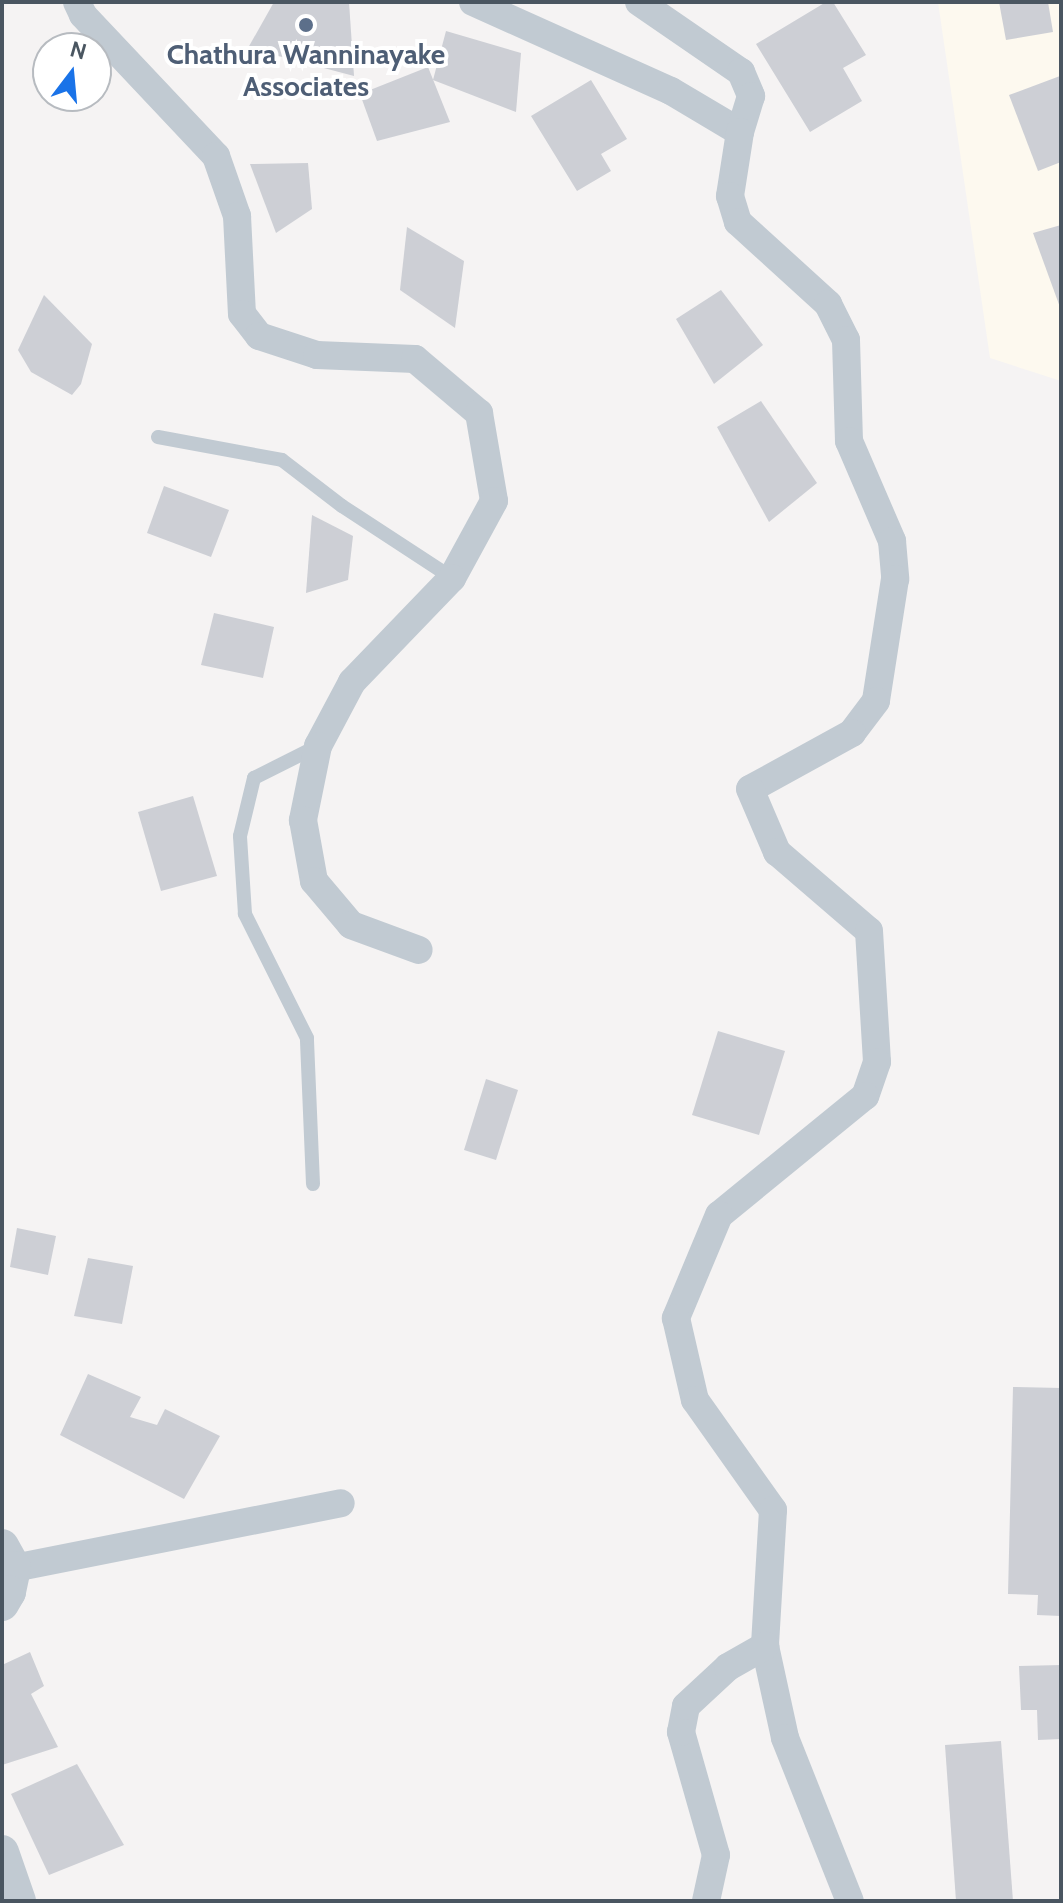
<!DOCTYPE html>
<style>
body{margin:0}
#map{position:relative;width:1063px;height:1903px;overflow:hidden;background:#f5f3f3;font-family:Cabin,sans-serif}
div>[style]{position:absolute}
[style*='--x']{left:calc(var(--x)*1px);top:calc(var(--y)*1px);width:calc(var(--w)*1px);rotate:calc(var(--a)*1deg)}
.commercial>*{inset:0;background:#fdf9ef}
.building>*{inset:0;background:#cdcfd5}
.service>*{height:14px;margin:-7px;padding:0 7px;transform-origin:7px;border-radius:7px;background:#c1cad2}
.minor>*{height:28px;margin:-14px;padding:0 14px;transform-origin:14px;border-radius:14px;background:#c1cad2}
.tertiary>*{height:34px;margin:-17px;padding:0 17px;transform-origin:17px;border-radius:17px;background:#c1cad2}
.dots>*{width:22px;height:22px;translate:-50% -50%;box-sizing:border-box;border:4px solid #fff;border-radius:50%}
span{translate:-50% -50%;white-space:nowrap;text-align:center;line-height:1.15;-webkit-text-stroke:8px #fff;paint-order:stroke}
.service-label{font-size:28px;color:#4e5e75;font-weight:700}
.frame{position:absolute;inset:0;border:4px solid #4a5661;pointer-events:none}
.north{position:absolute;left:32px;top:32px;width:80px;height:80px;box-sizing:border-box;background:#fff;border:2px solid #b7bbc0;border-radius:50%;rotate:16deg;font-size:22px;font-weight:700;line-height:32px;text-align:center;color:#4a5661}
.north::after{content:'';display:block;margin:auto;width:28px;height:36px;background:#1a73e8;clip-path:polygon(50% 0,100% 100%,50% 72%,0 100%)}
</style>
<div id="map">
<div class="commercial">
<i style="clip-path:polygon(938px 2px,1061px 2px,1061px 381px,990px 358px)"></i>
</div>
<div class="building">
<i style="clip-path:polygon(274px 2px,349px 2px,354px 76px,248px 48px)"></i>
<i style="clip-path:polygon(826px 2px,833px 2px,866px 55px,843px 68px,862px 101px,810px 132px,756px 44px)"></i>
<i style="clip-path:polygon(999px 2px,1048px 2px,1053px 32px,1006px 40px)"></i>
<i style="clip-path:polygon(446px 31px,521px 53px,516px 112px,433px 80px)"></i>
<i style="clip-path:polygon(428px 67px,450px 122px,377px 141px,360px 94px)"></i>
<i style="clip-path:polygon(1060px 76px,1061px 162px,1038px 171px,1009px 95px)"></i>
<i style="clip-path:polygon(591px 80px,627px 139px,601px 154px,611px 171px,577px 191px,531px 116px)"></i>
<i style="clip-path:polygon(308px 163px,312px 209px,276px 233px,250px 164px)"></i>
<i style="clip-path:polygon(1061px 225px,1061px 310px,1033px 233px)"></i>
<i style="clip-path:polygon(407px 227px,464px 261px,455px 328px,400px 290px)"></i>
<i style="clip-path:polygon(721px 290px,763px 345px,714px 384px,676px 319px)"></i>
<i style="clip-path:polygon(44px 295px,92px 344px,81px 384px,72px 395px,31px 372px,18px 350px)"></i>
<i style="clip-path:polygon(761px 401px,817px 483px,769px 522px,717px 427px)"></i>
<i style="clip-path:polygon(164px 486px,229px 510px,211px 557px,147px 533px)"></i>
<i style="clip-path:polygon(312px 515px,353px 536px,348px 580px,306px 593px)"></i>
<i style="clip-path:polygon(214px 613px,274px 627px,263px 678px,201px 665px)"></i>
<i style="clip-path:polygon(193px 796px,217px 876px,161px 891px,138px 812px)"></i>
<i style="clip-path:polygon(718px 1031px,785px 1051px,759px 1135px,692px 1115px)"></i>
<i style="clip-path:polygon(486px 1079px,518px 1090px,496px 1160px,464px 1150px)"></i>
<i style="clip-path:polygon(17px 1228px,56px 1236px,48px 1275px,10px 1267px)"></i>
<i style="clip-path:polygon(88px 1258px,133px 1266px,122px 1324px,74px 1316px)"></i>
<i style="clip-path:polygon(88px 1374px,141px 1397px,130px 1417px,157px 1425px,165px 1409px,220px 1436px,184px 1499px,60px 1435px)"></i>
<i style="clip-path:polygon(1013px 1387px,1061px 1388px,1061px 1616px,1037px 1615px,1038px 1595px,1008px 1594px)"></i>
<i style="clip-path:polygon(30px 1652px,44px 1686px,31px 1694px,58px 1747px,2px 1765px,2px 1665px)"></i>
<i style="clip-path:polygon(1061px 1665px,1061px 1739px,1038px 1740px,1037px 1710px,1021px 1710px,1019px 1666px)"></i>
<i style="clip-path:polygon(1001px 1741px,1013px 1901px,956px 1901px,945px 1745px)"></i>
<i style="clip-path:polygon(77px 1764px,124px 1845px,49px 1875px,11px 1794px)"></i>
</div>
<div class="service">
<i style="--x:158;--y:437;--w:126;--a:10.5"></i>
<i style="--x:282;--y:460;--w:76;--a:37.5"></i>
<i style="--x:342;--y:506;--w:131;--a:33.2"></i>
<i style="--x:313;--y:1184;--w:146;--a:-92.4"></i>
<i style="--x:307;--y:1038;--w:139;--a:-116.6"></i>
<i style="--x:245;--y:914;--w:78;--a:-93.7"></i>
<i style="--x:240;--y:836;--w:60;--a:-76.4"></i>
<i style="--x:254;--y:778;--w:69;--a:-26.6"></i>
</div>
<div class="minor">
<i style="--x:77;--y:2;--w:14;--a:65"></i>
<i style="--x:83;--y:15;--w:194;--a:46.7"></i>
<i style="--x:216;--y:156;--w:64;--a:70.7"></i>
<i style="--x:237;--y:216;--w:98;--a:87.1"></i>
<i style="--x:242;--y:314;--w:28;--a:52"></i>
<i style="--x:259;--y:336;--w:61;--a:18.1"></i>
<i style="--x:317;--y:355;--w:98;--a:2.3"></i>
<i style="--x:415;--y:359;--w:84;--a:40.2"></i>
<i style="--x:479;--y:413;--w:89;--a:80.3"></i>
<i style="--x:494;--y:501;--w:88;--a:118.6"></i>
<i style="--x:452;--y:578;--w:144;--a:133.9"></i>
<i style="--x:352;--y:682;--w:72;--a:118"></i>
<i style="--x:318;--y:746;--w:76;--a:101.5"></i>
<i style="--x:303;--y:820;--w:62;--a:79.8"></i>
<i style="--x:314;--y:881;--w:57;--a:49.9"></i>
<i style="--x:351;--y:925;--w:72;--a:20.2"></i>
<i style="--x:473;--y:2;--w:217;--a:24.2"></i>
<i style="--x:671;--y:91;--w:80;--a:30.7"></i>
<i style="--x:639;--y:2;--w:124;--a:34.5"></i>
<i style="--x:741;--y:72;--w:26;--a:67"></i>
<i style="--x:751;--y:96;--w:38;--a:107"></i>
<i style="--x:740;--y:132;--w:65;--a:98.9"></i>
<i style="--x:730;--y:196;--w:27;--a:73"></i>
<i style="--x:738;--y:222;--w:122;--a:42.3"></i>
<i style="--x:828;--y:304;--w:40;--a:63.4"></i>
<i style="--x:846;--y:340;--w:101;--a:88.3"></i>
<i style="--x:849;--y:441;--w:109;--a:66.7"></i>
<i style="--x:892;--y:541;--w:38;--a:85"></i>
<i style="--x:895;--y:579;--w:123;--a:98.9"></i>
<i style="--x:876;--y:701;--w:40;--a:127"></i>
<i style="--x:852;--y:733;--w:116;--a:151.2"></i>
<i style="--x:750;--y:789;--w:69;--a:66.8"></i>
<i style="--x:777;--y:852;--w:121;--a:40.7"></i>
<i style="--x:869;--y:931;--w:131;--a:86.5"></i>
<i style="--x:877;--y:1062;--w:36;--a:109"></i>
<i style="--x:865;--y:1096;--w:188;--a:140.8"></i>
<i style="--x:719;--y:1215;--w:112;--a:112.7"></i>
<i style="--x:676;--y:1318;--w:84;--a:77"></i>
<i style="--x:695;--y:1400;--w:135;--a:54.7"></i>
<i style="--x:773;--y:1510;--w:136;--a:93.4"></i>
<i style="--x:765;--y:1646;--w:94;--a:77.7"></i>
<i style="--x:785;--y:1738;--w:175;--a:68.3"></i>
<i style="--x:14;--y:1568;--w:333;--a:-11.2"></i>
<i style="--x:706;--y:1901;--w:47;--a:-77.7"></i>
<i style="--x:716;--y:1855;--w:128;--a:-105.9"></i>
<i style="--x:681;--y:1732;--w:26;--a:-79"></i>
<i style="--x:686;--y:1706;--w:57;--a:-42.9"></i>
<i style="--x:728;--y:1667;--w:43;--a:-29.6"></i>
</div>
<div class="tertiary">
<i style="--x:2;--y:1546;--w:25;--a:61"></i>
<i style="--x:14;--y:1568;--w:25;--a:102"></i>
<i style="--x:9;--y:1592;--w:14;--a:120"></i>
<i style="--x:2;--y:1852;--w:52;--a:70.9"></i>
</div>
<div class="dots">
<i style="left:306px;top:25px;background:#5c6f8a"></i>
</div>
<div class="service-label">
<span style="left:306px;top:70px">Chathura Wanninayake<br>Associates</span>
</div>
<div class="frame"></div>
<div class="north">N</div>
</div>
